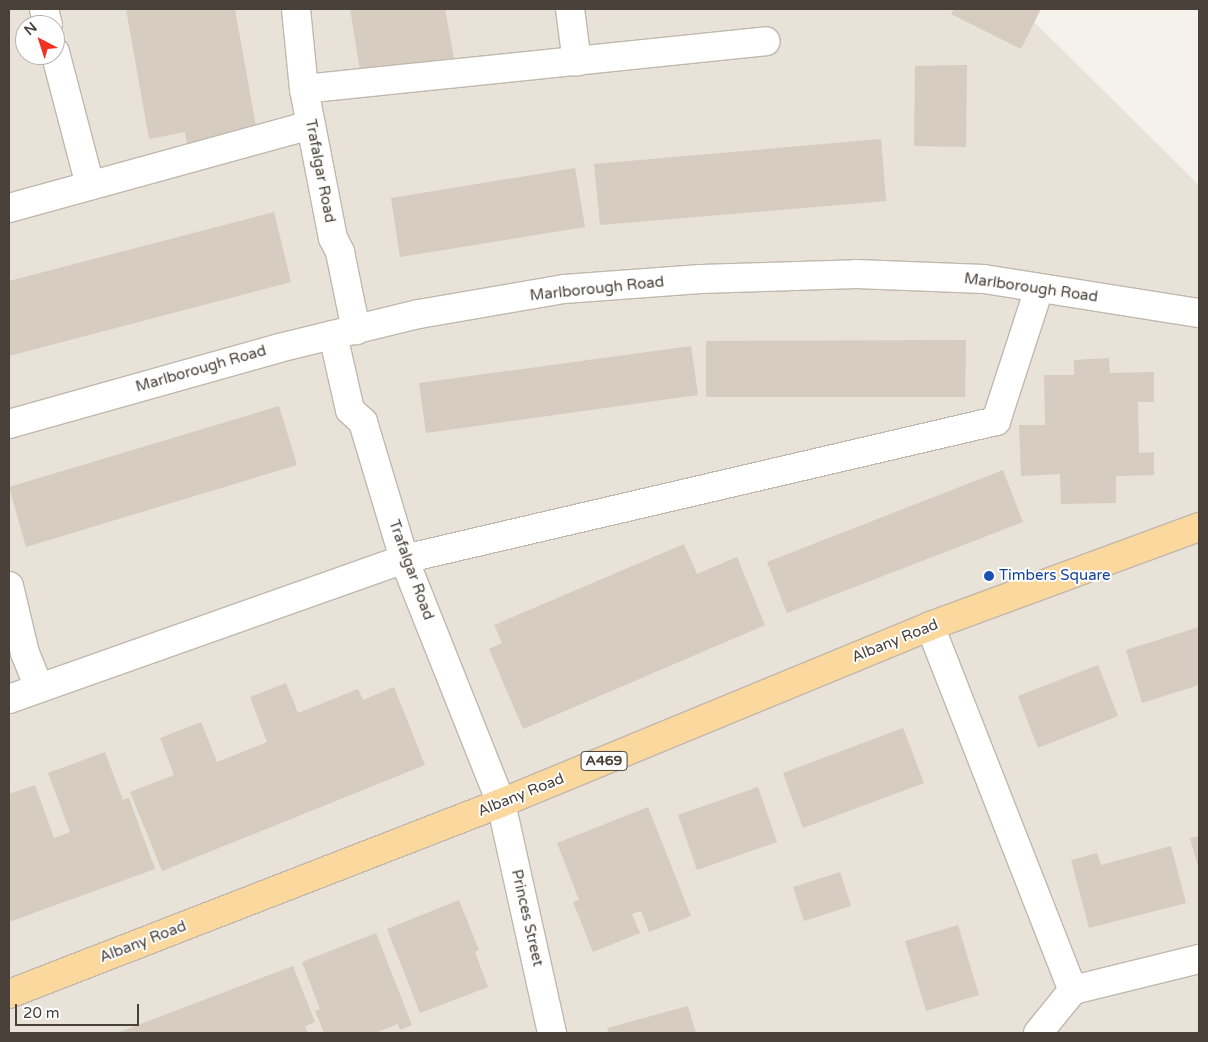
<!DOCTYPE html>
<style>
body{margin:0}
#map{position:relative;width:1208px;height:1042px;overflow:hidden;background:#f5f1eb;font-family:"Varela Round",sans-serif}
div>[style]{position:absolute}
[style*='--x']{left:calc(var(--x)*1px);top:calc(var(--y)*1px);width:calc(var(--w)*1px);rotate:calc(var(--a)*1deg)}
.residential>*{inset:0;background:#e9e2d9}
.building>*{inset:0;background:#d6ccc0}
.roads{filter:drop-shadow(1px 0 #c0b8ad) drop-shadow(-1px 0 #c0b8ad) drop-shadow(0 1px #c0b8ad) drop-shadow(0 -1px #c0b8ad)}
.minor>*{height:28px;margin:-14px;padding:0 14px;transform-origin:14px;border-radius:14px;background:#fff}
.major>*{height:28px;margin:-14px;padding:0 14px;transform-origin:14px;border-radius:14px;background:#fbd89d}
.dots>*{width:14px;height:14px;translate:-50% -50%;box-sizing:border-box;border:2px solid #fff;border-radius:50%}
span{translate:-50% -50%;white-space:nowrap;text-align:center;line-height:1.15;-webkit-text-stroke:4px #fff;paint-order:stroke}
.shield-label span{padding:1px 4px;background:#fff;border:1px solid;border-radius:4px;-webkit-text-stroke-width:0}
.shield-label{font-size:14px;color:#494139;font-weight:700}
.street-label{font-size:15px;color:#494139}
.transit-label{font-size:15px;color:#164399}
.left{translate:0 -50%;text-align:left}
.frame{position:absolute;inset:0;border:10px solid #494139;pointer-events:none}
.north{position:absolute;left:15px;top:15px;width:50px;height:50px;box-sizing:border-box;background:#fff;border:1px solid #b6b3b0;border-radius:50%;rotate:320deg;font-size:14px;font-weight:700;line-height:20px;text-align:center;color:#494139}
.north::after{content:'';display:block;margin:auto;width:18px;height:22px;background:#f43023;clip-path:polygon(50% 0,100% 100%,50% 72%,0 100%)}
.scale{position:absolute;left:15px;top:1004px;width:124px;height:22px;box-sizing:border-box;border:2px solid #494139;border-top:0;padding-left:6px;font-size:15px;line-height:18px;white-space:nowrap;color:#494139;-webkit-text-stroke:4px #fff;paint-order:stroke}
</style>
<div id="map">
<div class="residential">
<i style="clip-path:polygon(evenodd,9px 9px,1021px 9px,1199px 185px,1199px 1033px,9px 1033px,9px 9px,25px 25px,55px 25px,55px 55px,25px 55px,25px 25px)"></i>
</div>
<div class="building">
<i style="clip-path:polygon(126px 9px,235px 9px,258px 138px,188px 151px,185px 132px,149px 139px)"></i>
<i style="clip-path:polygon(350px 9px,445px 9px,454px 58px,360px 70px)"></i>
<i style="clip-path:polygon(954px 9px,1041px 9px,1021px 49px,951px 14px)"></i>
<i style="clip-path:polygon(967px 65px,966px 147px,914px 146px,915px 66px)"></i>
<i style="clip-path:polygon(881px 139px,886px 201px,600px 225px,594px 164px)"></i>
<i style="clip-path:polygon(575px 168px,585px 227px,400px 257px,391px 198px)"></i>
<i style="clip-path:polygon(274px 212px,291px 282px,9px 356px,9px 281px)"></i>
<i style="clip-path:polygon(966px 340px,965px 397px,706px 397px,706px 341px)"></i>
<i style="clip-path:polygon(691px 346px,698px 395px,426px 433px,419px 383px)"></i>
<i style="clip-path:polygon(1109px 358px,1110px 373px,1154px 372px,1154px 402px,1138px 402px,1139px 453px,1154px 452px,1154px 475px,1116px 476px,1116px 503px,1061px 504px,1060px 474px,1021px 476px,1019px 425px,1045px 425px,1044px 375px,1074px 375px,1074px 360px)"></i>
<i style="clip-path:polygon(279px 406px,297px 465px,26px 547px,9px 487px)"></i>
<i style="clip-path:polygon(1003px 470px,1023px 522px,787px 613px,767px 562px)"></i>
<i style="clip-path:polygon(684px 544px,697px 574px,737px 557px,765px 625px,523px 729px,489px 649px,502px 643px,494px 625px)"></i>
<i style="clip-path:polygon(1199px 627px,1199px 685px,1142px 703px,1126px 650px)"></i>
<i style="clip-path:polygon(1098px 665px,1118px 716px,1038px 748px,1018px 696px)"></i>
<i style="clip-path:polygon(286px 683px,298px 713px,358px 689px,363px 700px,394px 687px,425px 765px,162px 871px,130px 792px,174px 775px,160px 738px,201px 722px,217px 762px,267px 742px,250px 697px)"></i>
<i style="clip-path:polygon(903px 728px,924px 783px,803px 828px,783px 773px)"></i>
<i style="clip-path:polygon(105px 752px,123px 800px,129px 798px,155px 869px,9px 922px,9px 794px,35px 785px,54px 838px,70px 832px,48px 773px)"></i>
<i style="clip-path:polygon(758px 787px,777px 842px,697px 870px,678px 815px)"></i>
<i style="clip-path:polygon(648px 807px,691px 916px,649px 932px,641px 911px,632px 914px,640px 933px,593px 952px,573px 902px,579px 900px,557px 843px)"></i>
<i style="clip-path:polygon(1199px 836px,1199px 870px,1190px 838px)"></i>
<i style="clip-path:polygon(1171px 846px,1186px 903px,1089px 928px,1071px 860px,1097px 853px,1101px 865px)"></i>
<i style="clip-path:polygon(840px 872px,851px 906px,804px 921px,793px 887px)"></i>
<i style="clip-path:polygon(459px 900px,479px 950px,475px 952px,488px 987px,420px 1013px,387px 929px)"></i>
<i style="clip-path:polygon(958px 925px,979px 995px,926px 1011px,905px 941px)"></i>
<i style="clip-path:polygon(376px 933px,412px 1025px,400px 1030px,398px 1024px,375px 1033px,324px 1033px,315px 1011px,320px 1009px,302px 962px)"></i>
<i style="clip-path:polygon(293px 966px,315px 1022px,305px 1026px,308px 1033px,117px 1033px)"></i>
<i style="clip-path:polygon(688px 1006px,696px 1033px,609px 1033px,607px 1028px)"></i>
</div>
<div class="roads">
<div class="minor">
<i style="--x:44;--y:9;--w:16;--a:76"></i>
<i style="--x:296;--y:9;--w:80;--a:84.3"></i>
<i style="--x:304;--y:89;--w:152;--a:79"></i>
<i style="--x:333;--y:238;--w:16;--a:63"></i>
<i style="--x:340;--y:252;--w:80;--a:78.4"></i>
<i style="--x:570;--y:9;--w:53;--a:82.5"></i>
<i style="--x:55;--y:52;--w:138;--a:75.3"></i>
<i style="--x:304;--y:89;--w:464;--a:-5.9"></i>
<i style="--x:9;--y:208;--w:313;--a:-15.4"></i>
<i style="--x:333;--y:335;--w:77;--a:77.2"></i>
<i style="--x:350;--y:410;--w:18;--a:43"></i>
<i style="--x:363;--y:422;--w:143;--a:73.3"></i>
<i style="--x:404;--y:559;--w:263;--a:68.3"></i>
<i style="--x:501;--y:803;--w:236;--a:77.5"></i>
<i style="--x:9;--y:424;--w:280;--a:-15.7"></i>
<i style="--x:279;--y:348;--w:144;--a:-13.7"></i>
<i style="--x:419;--y:314;--w:147;--a:-9.8"></i>
<i style="--x:564;--y:289;--w:137;--a:-4.2"></i>
<i style="--x:701;--y:279;--w:155;--a:-1.8"></i>
<i style="--x:856;--y:274;--w:128;--a:2.2"></i>
<i style="--x:984;--y:279;--w:218;--a:9"></i>
<i style="--x:9;--y:586;--w:69;--a:76.6"></i>
<i style="--x:25;--y:653;--w:38;--a:68"></i>
<i style="--x:930;--y:626;--w:391;--a:68.6"></i>
<i style="--x:9;--y:699;--w:419;--a:-19.5"></i>
<i style="--x:404;--y:559;--w:608;--a:-13.12"></i>
<i style="--x:996;--y:421;--w:139;--a:-72"></i>
<i style="--x:1038;--y:1033;--w:55;--a:-50.9"></i>
<i style="--x:1073;--y:990;--w:130;--a:-13.8"></i>
</div>
<div class="major">
<i style="--x:9;--y:994;--w:528;--a:-21.22"></i>
<i style="--x:501;--y:803;--w:464;--a:-22.4"></i>
<i style="--x:930;--y:626;--w:287;--a:-20.2"></i>
</div>
</div>
<div class="dots">
<i style="left:989px;top:576px;background:#1a4fb4"></i>
</div>
<div class="shield-label">
<span style="left:604px;top:761px">A469</span>
</div>
<div class="street-label">
<span style="left:320px;top:171px;rotate:79deg">Trafalgar Road</span>
<span style="left:1031px;top:288px;rotate:8deg">Marlborough Road</span>
<span style="left:597px;top:289px;rotate:-6deg">Marlborough Road</span>
<span style="left:201px;top:369px;rotate:-16deg">Marlborough Road</span>
<span style="left:411px;top:570px;rotate:70deg">Trafalgar Road</span>
<span style="left:895px;top:641px;rotate:-22deg">Albany Road</span>
<span style="left:521px;top:795px;rotate:-22deg">Albany Road</span>
<span style="left:527px;top:918px;rotate:77deg">Princes Street</span>
<span style="left:143px;top:942px;rotate:-21deg">Albany Road</span>
</div>
<div class="transit-label">
<span class="left" style="left:999px;top:576px">Timbers Square</span>
</div>
<div class="frame"></div>
<div class="north">N</div>
<div class="scale">20 m</div>
</div>
